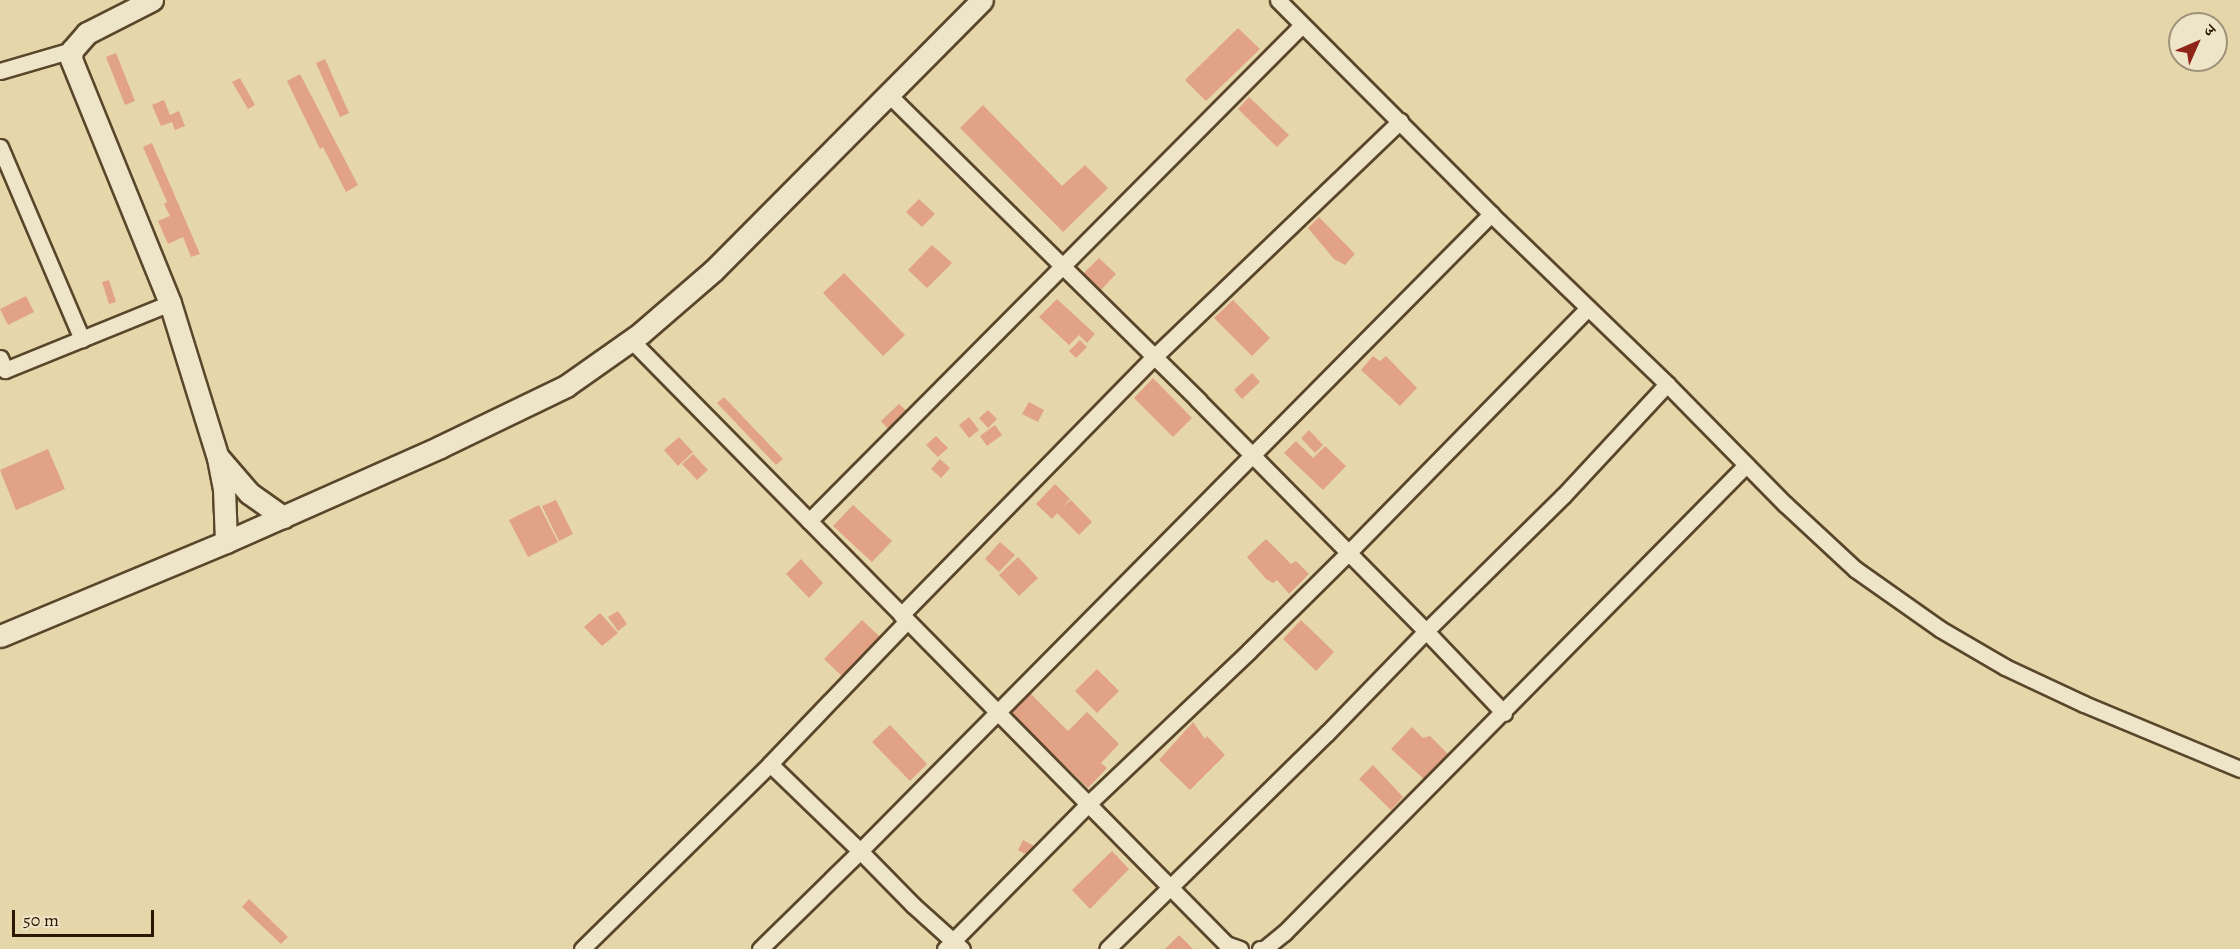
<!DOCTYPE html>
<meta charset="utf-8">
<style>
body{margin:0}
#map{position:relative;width:2240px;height:949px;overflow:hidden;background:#e5d7aa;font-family:Alegreya,"Noto Serif Devanagari",serif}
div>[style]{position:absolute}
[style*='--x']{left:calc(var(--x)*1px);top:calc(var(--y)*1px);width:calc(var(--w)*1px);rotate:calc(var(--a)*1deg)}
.building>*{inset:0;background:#e1a286}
.roads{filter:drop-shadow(2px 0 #5a462b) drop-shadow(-2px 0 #5a462b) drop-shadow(0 2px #5a462b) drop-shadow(0 -2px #5a462b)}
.street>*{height:15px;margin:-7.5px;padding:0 7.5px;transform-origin:7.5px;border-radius:7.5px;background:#eee5c8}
.secondary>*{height:21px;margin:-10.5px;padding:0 10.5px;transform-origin:10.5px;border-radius:10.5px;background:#eee5c8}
span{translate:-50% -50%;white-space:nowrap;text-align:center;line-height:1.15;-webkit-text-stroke:4.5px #eee5c8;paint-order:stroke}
.north{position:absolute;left:2168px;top:12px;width:60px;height:60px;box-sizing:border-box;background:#eee5c8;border:2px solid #a09278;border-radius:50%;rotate:45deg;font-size:16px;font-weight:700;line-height:24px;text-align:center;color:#2c1501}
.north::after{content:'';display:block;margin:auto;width:21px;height:27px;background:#8f2418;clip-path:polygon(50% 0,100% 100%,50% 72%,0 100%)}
.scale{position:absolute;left:12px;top:910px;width:142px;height:27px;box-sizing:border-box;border:3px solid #2c1501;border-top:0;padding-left:8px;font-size:18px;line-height:21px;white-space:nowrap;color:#2c1501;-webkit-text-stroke:4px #eee5c8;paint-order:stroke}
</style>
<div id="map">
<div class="building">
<i style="clip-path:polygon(1238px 28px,1260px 49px,1206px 101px,1185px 80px)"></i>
<i style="clip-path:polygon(116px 53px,135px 101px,125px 105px,106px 57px)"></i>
<i style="clip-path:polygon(325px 59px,349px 113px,340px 117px,316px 63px)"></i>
<i style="clip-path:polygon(300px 74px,358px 185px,346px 192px,323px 147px,320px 149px,287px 81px)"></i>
<i style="clip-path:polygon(240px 78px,255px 105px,248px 109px,232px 82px)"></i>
<i style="clip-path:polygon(1249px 97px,1289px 135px,1277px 147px,1238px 109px)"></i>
<i style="clip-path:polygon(164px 100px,170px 115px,179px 111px,185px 126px,175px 130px,172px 122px,161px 126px,152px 105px)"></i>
<i style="clip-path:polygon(983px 105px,1062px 186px,1085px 165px,1108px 188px,1063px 232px,960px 128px)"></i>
<i style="clip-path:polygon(152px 143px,200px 254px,191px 257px,183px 237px,168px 244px,158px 221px,170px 216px,164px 204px,167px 202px,143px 147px)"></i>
<i style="clip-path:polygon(919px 199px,935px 214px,922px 227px,906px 212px)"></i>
<i style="clip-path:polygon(1319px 217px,1355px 254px,1345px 265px,1334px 259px,1308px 228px)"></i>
<i style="clip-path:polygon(932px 245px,952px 263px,927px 288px,908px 270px)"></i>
<i style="clip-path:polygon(1099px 258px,1116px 274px,1099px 292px,1082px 275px)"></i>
<i style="clip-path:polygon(844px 273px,905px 335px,883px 356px,823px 293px)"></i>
<i style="clip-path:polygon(109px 280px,116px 302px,109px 304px,102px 282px)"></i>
<i style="clip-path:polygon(26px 296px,34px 312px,8px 325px,0 309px)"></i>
<i style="clip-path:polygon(1057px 299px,1095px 334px,1087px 343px,1079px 335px,1069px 345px,1039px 317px)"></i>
<i style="clip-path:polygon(1233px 300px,1270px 338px,1252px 356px,1214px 318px)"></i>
<i style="clip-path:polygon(1080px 340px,1087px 347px,1076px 358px,1069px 351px)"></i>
<i style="clip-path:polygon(1373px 356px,1380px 361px,1386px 356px,1417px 388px,1400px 406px,1361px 370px)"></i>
<i style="clip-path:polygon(1252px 373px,1260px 382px,1242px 399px,1234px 390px)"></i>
<i style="clip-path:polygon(1153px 378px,1192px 418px,1173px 437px,1134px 398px)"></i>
<i style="clip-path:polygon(724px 397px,783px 459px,776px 465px,717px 403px)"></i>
<i style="clip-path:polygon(1029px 402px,1044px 410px,1038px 422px,1022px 414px)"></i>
<i style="clip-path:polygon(899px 404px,908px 412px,889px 430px,881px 421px)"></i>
<i style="clip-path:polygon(988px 410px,997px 419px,988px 428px,979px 418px)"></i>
<i style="clip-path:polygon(969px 417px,979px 430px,969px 438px,959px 425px)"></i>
<i style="clip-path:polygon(995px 425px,1002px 435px,987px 446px,980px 436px)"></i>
<i style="clip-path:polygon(1309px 430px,1323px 445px,1315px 453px,1301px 438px)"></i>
<i style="clip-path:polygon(936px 436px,948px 448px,938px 457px,926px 445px)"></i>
<i style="clip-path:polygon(679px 437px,693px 452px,678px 466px,664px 450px)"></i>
<i style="clip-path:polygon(1296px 441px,1313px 458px,1325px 446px,1346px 466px,1323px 490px,1284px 453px)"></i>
<i style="clip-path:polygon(48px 449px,65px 489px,16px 510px,0 470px)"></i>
<i style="clip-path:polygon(693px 454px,708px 470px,697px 480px,682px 464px)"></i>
<i style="clip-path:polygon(940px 459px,950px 468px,941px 478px,931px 469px)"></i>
<i style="clip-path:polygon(1055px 484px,1070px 499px,1062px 507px,1071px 500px,1092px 522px,1079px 535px,1057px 513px,1052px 519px,1036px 504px)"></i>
<i style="clip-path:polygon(556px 500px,573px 534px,559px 541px,542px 506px)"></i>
<i style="clip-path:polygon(539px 505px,558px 542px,528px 557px,509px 520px)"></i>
<i style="clip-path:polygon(853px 505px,892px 541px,872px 562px,833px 526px)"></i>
<i style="clip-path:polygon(1266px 539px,1291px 564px,1296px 561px,1309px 574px,1289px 594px,1277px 580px,1273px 583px,1266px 579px,1247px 557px)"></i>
<i style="clip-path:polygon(1000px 542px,1015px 555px,999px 572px,985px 559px)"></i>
<i style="clip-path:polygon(1018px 557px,1038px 578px,1019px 596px,999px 575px)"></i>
<i style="clip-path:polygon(801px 559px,823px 583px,809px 598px,786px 574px)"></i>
<i style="clip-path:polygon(618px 611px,627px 624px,618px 631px,608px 617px)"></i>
<i style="clip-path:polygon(600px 613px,618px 633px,602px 646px,584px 627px)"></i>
<i style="clip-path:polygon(862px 620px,882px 639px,844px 678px,824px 659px)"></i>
<i style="clip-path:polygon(1301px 620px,1334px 652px,1316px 671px,1283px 639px)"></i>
<i style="clip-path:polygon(1097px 669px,1119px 691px,1097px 713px,1075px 691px)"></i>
<i style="clip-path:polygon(1029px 692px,1068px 731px,1087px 712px,1119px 744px,1101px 763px,1107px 768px,1088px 788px,1010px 712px)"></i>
<i style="clip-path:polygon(1193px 722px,1205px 739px,1207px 736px,1225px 755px,1190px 790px,1159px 760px)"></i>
<i style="clip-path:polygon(890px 725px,927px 764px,910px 781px,872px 742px)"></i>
<i style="clip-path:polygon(1412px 727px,1423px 738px,1430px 736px,1450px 756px,1425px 780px,1391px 749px)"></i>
<i style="clip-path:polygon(1373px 765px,1403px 797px,1391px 810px,1359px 779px)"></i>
<i style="clip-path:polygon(1023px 840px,1036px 847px,1031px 857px,1018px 850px)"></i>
<i style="clip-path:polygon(1112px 851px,1129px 869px,1090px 909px,1072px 890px)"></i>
<i style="clip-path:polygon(249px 899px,288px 937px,281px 944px,242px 907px)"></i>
<i style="clip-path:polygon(1179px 935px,1193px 949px,1165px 949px)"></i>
</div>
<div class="roads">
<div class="street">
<i style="--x:1278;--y:0;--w:302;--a:45.1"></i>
<i style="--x:1491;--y:214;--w:245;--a:44"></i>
<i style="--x:1667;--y:384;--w:168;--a:45.5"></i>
<i style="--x:1785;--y:504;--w:96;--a:42.9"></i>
<i style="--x:1855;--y:569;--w:104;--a:35.2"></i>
<i style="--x:1940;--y:629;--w:75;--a:30.3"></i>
<i style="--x:2005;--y:667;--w:87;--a:25.1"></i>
<i style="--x:2084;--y:704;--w:169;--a:22.6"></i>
<i style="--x:0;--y:71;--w:75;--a:-16.3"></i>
<i style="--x:888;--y:94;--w:436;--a:44.6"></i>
<i style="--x:1198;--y:400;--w:325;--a:45.4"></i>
<i style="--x:1426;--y:631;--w:142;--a:134.1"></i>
<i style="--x:1327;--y:733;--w:308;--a:135.5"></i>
<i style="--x:0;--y:147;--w:209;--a:66.9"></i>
<i style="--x:631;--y:340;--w:848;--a:45.43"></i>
<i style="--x:1226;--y:944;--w:15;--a:20"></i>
<i style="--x:0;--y:358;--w:13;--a:67"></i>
<i style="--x:5;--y:370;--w:178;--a:-22.1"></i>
<i style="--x:809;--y:521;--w:699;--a:-45.17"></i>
<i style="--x:901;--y:615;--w:361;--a:-45.6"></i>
<i style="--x:1154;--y:357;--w:341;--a:-43.8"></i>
<i style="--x:907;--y:621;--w:198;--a:133.8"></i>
<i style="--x:770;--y:764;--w:125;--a:44"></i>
<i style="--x:860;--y:851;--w:897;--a:-45.27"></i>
<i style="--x:1504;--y:713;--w:113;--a:-133.6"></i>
<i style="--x:1426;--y:631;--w:192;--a:-44.6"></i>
<i style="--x:1563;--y:496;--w:153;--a:-47.1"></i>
<i style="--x:582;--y:949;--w:264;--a:-44.5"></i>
<i style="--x:760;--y:949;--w:140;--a:-44.4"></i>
<i style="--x:860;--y:851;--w:76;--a:45.5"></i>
<i style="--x:913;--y:905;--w:54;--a:42"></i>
<i style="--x:953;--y:941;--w:194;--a:-45.4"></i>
<i style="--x:1089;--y:803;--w:221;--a:-43.5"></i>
<i style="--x:1249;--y:651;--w:139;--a:-44.7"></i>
<i style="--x:1348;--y:553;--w:343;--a:-45.6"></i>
<i style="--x:945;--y:949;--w:11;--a:-45"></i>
<i style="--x:953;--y:941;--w:12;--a:42"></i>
<i style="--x:1260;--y:949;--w:4;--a:0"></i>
<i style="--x:1264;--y:949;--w:26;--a:-39"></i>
<i style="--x:1284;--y:933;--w:658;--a:-45.37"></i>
</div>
<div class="secondary">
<i style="--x:152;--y:0;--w:73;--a:153.1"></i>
<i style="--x:87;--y:33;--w:23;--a:131"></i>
<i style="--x:72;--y:50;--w:9;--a:96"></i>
<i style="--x:71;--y:59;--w:263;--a:67.9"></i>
<i style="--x:170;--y:303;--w:162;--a:72.8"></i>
<i style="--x:218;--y:458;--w:32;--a:79"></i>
<i style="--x:224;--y:489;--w:53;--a:87.8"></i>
<i style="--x:219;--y:458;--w:46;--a:49.4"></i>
<i style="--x:249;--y:493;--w:42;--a:35.2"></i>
<i style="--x:0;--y:636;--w:245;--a:-22.6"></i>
<i style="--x:226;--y:542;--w:234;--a:-23.9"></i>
<i style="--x:440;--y:447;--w:140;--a:-25.8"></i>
<i style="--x:566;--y:386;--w:92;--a:-35.2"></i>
<i style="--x:641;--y:333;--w:96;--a:-40.8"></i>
<i style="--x:714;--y:270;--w:380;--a:-45.2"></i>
</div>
</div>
<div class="north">उ</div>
<div class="scale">50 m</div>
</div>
